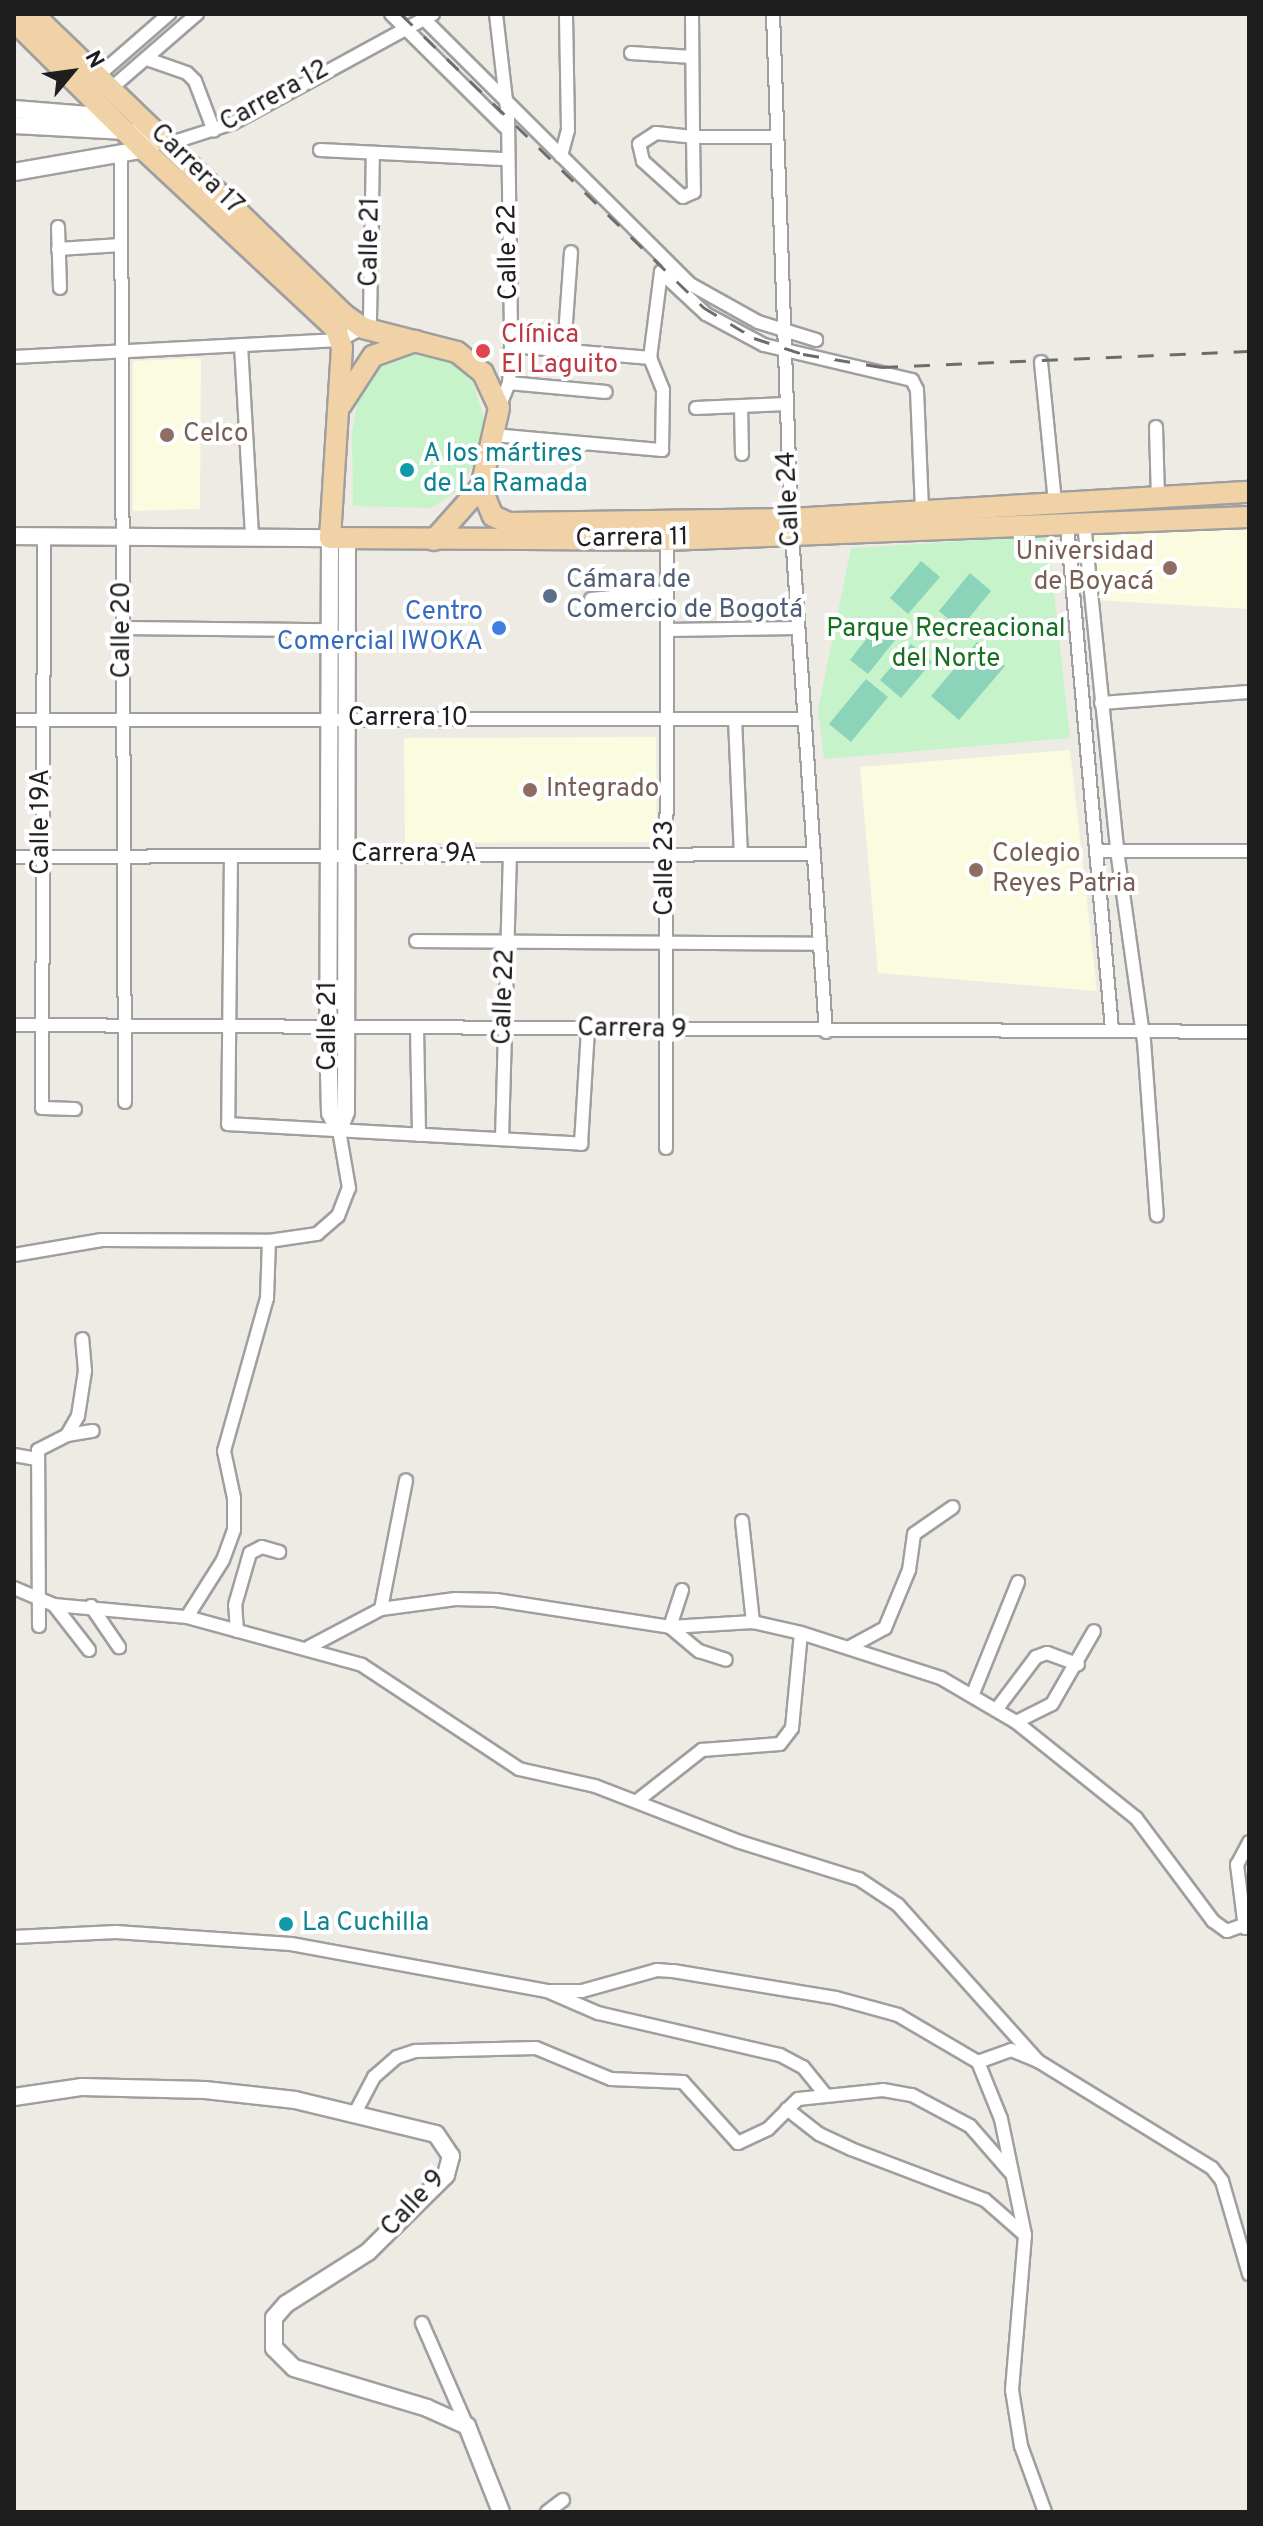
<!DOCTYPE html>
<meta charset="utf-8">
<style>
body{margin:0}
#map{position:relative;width:1263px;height:2526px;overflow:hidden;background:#eeebe5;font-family:Overpass,sans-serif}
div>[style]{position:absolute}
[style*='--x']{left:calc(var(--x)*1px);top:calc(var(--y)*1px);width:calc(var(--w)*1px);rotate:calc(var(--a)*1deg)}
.education>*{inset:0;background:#fbfbe0}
.park>*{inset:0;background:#c6f3ca}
.pitch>*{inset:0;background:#8bd4b9}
.roads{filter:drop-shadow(2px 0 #9f9f9f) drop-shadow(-2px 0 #9f9f9f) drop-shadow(0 2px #9f9f9f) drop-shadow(0 -2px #9f9f9f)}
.minor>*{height:12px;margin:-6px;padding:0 6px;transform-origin:6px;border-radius:6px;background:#fff}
.tertiary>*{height:16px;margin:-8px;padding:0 8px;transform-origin:8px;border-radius:8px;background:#fff}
.primary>*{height:20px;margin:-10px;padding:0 10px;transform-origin:10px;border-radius:10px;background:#f1d2a6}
.rail>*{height:3px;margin-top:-1.5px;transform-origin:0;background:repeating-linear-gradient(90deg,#6c6c6c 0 16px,transparent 0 32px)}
.dots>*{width:22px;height:22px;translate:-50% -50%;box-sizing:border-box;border:4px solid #fff;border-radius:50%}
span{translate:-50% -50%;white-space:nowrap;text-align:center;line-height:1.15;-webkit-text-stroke:8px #fff;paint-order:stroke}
.street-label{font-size:26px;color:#1e1e1e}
.health-label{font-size:26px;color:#be3a42}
.left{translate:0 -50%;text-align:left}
.education-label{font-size:26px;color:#785e54}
.right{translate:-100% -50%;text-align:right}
.culture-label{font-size:26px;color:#0d838f}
.service-label{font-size:26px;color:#4e5e75}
.shop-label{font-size:26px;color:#366cbe}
.park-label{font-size:26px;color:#177020}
.frame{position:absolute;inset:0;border:16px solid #1e1e1e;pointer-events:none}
.north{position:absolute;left:32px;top:32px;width:80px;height:80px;-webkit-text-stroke:6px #fff;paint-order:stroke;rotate:61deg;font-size:22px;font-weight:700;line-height:32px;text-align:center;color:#1e1e1e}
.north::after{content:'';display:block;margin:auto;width:28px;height:36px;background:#1e1e1e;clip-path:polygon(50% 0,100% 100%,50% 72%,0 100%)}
</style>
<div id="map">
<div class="education">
<i style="clip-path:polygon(201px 358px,200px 509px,133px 511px,133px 361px)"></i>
<i style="clip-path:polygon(1249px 526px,1249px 609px,1095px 600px,1088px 535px)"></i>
<i style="clip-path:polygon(656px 737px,657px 842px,405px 843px,404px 738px)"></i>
<i style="clip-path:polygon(1070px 750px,1097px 991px,878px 973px,860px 767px)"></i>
</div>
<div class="park">
<i style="clip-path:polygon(409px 351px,452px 363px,473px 383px,485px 421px,484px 451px,454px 493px,431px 508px,353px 506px,352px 432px,359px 394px,368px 372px)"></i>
<i style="clip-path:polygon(1048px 536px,1070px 738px,824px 759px,818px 710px,851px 548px)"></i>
</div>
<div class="pitch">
<i style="clip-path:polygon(921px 561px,940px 577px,908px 614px,890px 598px)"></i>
<i style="clip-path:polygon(970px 573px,991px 591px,960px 629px,939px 611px)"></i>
<i style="clip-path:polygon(881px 620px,899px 635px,868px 674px,850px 660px)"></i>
<i style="clip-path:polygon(977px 642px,1005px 666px,959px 720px,931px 696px)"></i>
<i style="clip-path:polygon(911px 644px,932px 662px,901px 698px,880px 680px)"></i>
<i style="clip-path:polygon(866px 679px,888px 697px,851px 742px,829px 724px)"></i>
</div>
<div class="roads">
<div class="minor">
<i style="--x:391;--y:14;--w:163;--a:44.8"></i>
<i style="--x:496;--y:14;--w:104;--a:83.4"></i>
<i style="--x:508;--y:117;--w:229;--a:89.2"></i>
<i style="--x:511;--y:346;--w:37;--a:93"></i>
<i style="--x:509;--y:383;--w:27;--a:112"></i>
<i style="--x:692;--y:14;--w:123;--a:89.5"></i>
<i style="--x:693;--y:137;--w:55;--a:89"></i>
<i style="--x:694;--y:192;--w:12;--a:156"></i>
<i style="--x:683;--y:197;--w:54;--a:-138"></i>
<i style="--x:643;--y:161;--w:17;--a:-103"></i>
<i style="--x:639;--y:144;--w:20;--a:-33"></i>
<i style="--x:656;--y:133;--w:37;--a:6"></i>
<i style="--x:693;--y:137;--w:84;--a:0"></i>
<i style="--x:773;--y:14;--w:505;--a:87.96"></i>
<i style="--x:791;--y:519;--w:514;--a:86.1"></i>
<i style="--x:423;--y:18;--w:377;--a:44.9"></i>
<i style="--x:690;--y:284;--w:78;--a:29.2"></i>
<i style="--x:758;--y:322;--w:61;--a:17.2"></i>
<i style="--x:631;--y:53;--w:61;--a:3.8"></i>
<i style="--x:147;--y:59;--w:42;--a:19.3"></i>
<i style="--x:187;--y:73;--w:11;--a:45"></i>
<i style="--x:195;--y:81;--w:53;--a:69.2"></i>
<i style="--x:93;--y:80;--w:101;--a:-41"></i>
<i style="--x:108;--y:91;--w:118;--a:-40.9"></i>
<i style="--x:168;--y:144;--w:68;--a:-17.9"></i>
<i style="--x:233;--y:123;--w:228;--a:-28.6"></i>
<i style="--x:320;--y:150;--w:187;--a:2.8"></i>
<i style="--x:561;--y:156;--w:27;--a:-75"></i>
<i style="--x:568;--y:130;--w:116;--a:-91"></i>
<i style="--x:121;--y:157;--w:945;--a:89.76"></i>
<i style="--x:58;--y:227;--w:61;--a:88.1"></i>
<i style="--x:58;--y:249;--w:63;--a:-3.6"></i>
<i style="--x:661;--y:272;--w:62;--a:43"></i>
<i style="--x:706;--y:314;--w:66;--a:28.1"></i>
<i style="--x:764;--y:345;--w:152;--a:13.3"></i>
<i style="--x:912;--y:380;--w:11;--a:63"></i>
<i style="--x:917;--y:390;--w:121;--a:87.6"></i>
<i style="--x:241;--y:345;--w:193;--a:86.7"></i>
<i style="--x:511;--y:346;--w:140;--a:4.9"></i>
<i style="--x:564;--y:350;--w:98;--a:-85.9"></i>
<i style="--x:14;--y:357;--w:326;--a:-3"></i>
<i style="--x:340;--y:340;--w:26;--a:-28"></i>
<i style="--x:363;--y:328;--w:11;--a:-52"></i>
<i style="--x:370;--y:319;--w:166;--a:-89"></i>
<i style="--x:1041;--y:362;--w:142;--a:84.3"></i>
<i style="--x:509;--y:383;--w:97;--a:5.3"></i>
<i style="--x:741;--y:406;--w:48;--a:88.8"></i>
<i style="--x:696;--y:408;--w:90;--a:-2.5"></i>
<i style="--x:1156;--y:427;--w:70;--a:88.4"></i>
<i style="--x:493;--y:435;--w:170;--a:5.1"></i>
<i style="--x:662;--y:450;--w:60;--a:-89"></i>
<i style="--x:663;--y:390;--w:35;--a:-112"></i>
<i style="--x:650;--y:358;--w:87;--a:-82.7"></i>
<i style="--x:1084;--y:523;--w:329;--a:84.2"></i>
<i style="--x:1117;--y:850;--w:193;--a:82"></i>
<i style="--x:1144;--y:1041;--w:175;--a:85.8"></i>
<i style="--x:1067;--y:524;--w:507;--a:84.91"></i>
<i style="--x:44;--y:537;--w:571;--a:90.2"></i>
<i style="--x:42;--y:1108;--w:33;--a:2"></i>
<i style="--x:591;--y:599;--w:76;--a:-5.3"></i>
<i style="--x:123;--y:628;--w:207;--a:0.6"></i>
<i style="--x:667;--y:630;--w:130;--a:-0.9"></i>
<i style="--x:1101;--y:703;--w:148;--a:-4.3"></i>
<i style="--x:735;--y:719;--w:135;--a:87.5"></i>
<i style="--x:14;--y:720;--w:788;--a:-0.07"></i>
<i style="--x:1096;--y:851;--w:153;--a:0"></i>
<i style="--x:231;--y:856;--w:268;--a:90.6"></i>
<i style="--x:228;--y:1124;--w:354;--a:3.2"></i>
<i style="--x:581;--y:1144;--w:114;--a:-86.5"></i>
<i style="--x:14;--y:857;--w:800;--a:-0.21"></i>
<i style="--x:416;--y:941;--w:403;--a:0.4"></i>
<i style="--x:14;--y:1025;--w:1235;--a:0.32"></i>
<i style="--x:417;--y:1028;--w:107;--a:88.9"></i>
<i style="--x:502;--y:1139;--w:284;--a:-88.4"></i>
<i style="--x:666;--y:1148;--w:608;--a:-89.91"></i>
<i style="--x:14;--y:1255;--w:89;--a:-9.7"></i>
<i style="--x:102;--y:1240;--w:167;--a:0.3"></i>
<i style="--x:269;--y:1241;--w:49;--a:-8.3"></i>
<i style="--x:317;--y:1234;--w:28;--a:-41"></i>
<i style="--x:338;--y:1216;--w:30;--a:-69"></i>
<i style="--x:349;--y:1188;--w:59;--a:-99.8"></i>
<i style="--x:67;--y:1435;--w:22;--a:-60"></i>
<i style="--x:78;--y:1416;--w:46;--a:-81.2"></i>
<i style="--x:85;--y:1371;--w:32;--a:-95"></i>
<i style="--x:14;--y:1455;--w:23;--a:10"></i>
<i style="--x:742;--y:1521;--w:102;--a:83.8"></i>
<i style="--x:14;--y:1588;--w:43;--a:23"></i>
<i style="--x:54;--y:1605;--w:134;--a:5.2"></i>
<i style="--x:187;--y:1617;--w:181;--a:15.3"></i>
<i style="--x:362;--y:1665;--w:188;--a:33.5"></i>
<i style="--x:519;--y:1769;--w:78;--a:12.6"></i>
<i style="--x:595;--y:1786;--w:155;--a:21.1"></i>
<i style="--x:740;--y:1842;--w:125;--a:17.3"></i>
<i style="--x:859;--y:1879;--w:47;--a:33.7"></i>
<i style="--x:898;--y:1905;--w:210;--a:48.1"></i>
<i style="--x:682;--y:1590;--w:39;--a:108"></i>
<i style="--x:670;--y:1627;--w:38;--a:40"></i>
<i style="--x:699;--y:1651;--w:28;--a:18"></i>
<i style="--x:54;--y:1605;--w:57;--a:52.1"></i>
<i style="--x:91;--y:1606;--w:50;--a:55.7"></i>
<i style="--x:381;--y:1609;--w:131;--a:-79"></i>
<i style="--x:187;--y:1617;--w:67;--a:-57.7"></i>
<i style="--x:223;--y:1560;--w:32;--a:-70"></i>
<i style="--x:234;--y:1530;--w:32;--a:-90"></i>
<i style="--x:234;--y:1498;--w:48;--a:-102"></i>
<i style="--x:224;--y:1451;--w:159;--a:-74.3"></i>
<i style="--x:267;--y:1298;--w:57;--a:-88"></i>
<i style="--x:39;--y:1626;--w:176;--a:-90.3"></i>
<i style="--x:38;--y:1450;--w:33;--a:-27"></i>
<i style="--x:67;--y:1435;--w:26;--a:-9"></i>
<i style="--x:237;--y:1631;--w:26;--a:-94"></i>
<i style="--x:235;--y:1605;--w:54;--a:-73.9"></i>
<i style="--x:250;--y:1553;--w:13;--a:-27"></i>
<i style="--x:262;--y:1547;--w:18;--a:16"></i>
<i style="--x:309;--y:1647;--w:81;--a:-27.8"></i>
<i style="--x:381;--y:1609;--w:75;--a:-7.7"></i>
<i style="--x:455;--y:1599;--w:41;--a:1.4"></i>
<i style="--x:496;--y:1600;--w:176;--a:8.8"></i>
<i style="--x:670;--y:1627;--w:83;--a:-3.4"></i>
<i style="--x:753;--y:1622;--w:49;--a:12.9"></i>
<i style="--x:801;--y:1633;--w:147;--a:17.8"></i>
<i style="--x:941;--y:1678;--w:87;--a:30.4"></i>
<i style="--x:1016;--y:1722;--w:154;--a:38.7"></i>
<i style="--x:1136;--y:1818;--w:129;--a:53.2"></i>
<i style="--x:1213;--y:1921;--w:17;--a:36"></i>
<i style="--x:1227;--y:1931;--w:23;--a:-20"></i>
<i style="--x:848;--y:1648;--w:42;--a:-28.4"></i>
<i style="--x:885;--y:1628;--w:63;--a:-67.5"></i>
<i style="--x:909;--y:1570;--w:36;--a:-82"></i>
<i style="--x:914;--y:1534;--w:47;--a:-34.7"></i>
<i style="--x:972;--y:1696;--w:123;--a:-68"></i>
<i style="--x:996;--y:1710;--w:66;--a:-53"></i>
<i style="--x:1036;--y:1657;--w:12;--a:-20"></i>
<i style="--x:1047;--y:1653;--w:33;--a:20"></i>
<i style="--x:1016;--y:1722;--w:40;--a:-26.6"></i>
<i style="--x:1052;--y:1704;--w:84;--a:-60.1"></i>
<i style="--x:637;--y:1801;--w:83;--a:-38.1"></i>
<i style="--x:702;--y:1750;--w:78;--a:-4.4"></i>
<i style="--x:780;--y:1744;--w:20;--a:-53"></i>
<i style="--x:792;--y:1728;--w:95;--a:-84.6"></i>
<i style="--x:1245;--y:1928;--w:64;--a:-97.2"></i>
<i style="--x:1237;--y:1865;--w:26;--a:-62"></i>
<i style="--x:14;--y:1937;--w:102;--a:-2.8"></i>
<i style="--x:116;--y:1932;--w:175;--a:3.9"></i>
<i style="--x:291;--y:1944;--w:259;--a:10.4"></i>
<i style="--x:546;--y:1991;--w:36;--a:0"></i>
<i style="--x:582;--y:1991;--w:78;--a:-15.6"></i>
<i style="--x:657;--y:1970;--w:16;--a:4"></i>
<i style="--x:673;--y:1971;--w:165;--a:9.4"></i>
<i style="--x:836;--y:1998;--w:64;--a:15.3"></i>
<i style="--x:898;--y:2015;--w:93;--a:30.4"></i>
<i style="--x:978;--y:2062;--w:61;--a:68"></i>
<i style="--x:1001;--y:2119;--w:118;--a:78.3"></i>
<i style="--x:1025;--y:2235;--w:156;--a:94.8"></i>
<i style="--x:1012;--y:2390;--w:57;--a:80.9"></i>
<i style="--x:1021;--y:2446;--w:70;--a:70"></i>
<i style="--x:547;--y:1991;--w:56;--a:23.3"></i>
<i style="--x:598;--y:2013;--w:187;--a:13"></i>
<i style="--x:780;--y:2055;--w:26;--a:28"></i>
<i style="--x:803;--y:2067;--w:36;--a:51"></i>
<i style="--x:978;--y:2062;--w:35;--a:-20"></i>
<i style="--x:1011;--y:2050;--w:29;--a:22"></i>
<i style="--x:1038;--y:2061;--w:204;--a:31.6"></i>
<i style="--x:1212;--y:2168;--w:16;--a:52"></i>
<i style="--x:1222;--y:2181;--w:97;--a:73.8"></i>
<i style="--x:787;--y:2109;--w:41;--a:38"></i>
<i style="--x:819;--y:2134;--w:35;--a:25"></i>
<i style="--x:851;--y:2149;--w:143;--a:20.8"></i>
<i style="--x:985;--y:2200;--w:53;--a:41.2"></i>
<i style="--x:355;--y:2113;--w:41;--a:-62.2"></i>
<i style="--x:374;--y:2077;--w:30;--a:-41"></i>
<i style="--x:397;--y:2057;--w:20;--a:-18"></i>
<i style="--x:416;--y:2051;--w:120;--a:-1.4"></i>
<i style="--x:536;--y:2048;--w:81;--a:22.5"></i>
<i style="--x:611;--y:2079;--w:72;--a:2.4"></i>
<i style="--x:683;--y:2082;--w:82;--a:48"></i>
<i style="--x:738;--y:2143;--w:33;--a:-25"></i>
<i style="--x:768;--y:2129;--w:42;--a:-45"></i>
<i style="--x:798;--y:2099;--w:85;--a:-6"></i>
<i style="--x:883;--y:2090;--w:29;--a:10"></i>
<i style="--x:912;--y:2095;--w:66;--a:28.1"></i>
<i style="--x:970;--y:2126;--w:62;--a:48.9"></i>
<i style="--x:422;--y:2323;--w:112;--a:66.4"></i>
<i style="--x:547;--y:2512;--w:20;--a:-37"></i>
</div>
<div class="tertiary">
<i style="--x:14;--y:109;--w:100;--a:4.6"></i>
<i style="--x:14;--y:125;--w:112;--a:3.1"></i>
<i style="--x:126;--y:131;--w:43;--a:16.3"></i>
<i style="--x:14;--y:172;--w:139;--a:-9.9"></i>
<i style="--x:14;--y:536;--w:316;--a:0.4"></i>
<i style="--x:330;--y:538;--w:498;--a:90.2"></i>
<i style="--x:328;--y:1036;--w:77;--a:88.5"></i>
<i style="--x:330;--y:1113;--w:19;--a:62"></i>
<i style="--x:339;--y:1130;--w:19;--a:-69"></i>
<i style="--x:346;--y:1112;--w:572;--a:-89.9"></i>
<i style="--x:14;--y:2097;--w:69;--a:-8.4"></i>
<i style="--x:82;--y:2087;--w:123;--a:1.4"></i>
<i style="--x:205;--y:2090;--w:91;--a:6.3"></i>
<i style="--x:295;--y:2100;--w:145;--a:13.6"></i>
<i style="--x:436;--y:2134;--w:27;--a:56"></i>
<i style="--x:451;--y:2156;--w:20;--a:105"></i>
<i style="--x:446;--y:2175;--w:110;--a:135.4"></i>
<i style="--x:368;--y:2252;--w:97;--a:147.6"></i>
<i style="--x:286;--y:2304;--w:18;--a:131"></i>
<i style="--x:274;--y:2318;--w:30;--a:90"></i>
<i style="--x:274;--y:2348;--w:28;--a:45"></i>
<i style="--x:294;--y:2368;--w:139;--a:16.7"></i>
<i style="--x:427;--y:2408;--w:44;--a:24.2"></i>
<i style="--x:467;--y:2426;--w:92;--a:68.4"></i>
</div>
<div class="primary">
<i style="--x:33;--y:14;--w:435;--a:44"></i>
<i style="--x:346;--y:316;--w:21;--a:35"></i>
<i style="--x:363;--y:328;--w:97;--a:14.3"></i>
<i style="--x:457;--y:352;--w:33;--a:39"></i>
<i style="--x:483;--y:373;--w:38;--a:65"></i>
<i style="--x:499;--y:408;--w:81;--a:102.8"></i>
<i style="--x:481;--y:487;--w:31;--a:68"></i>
<i style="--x:493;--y:516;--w:17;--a:24"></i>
<i style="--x:509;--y:523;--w:282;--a:-0.8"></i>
<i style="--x:791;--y:519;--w:459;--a:-3.4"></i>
<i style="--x:14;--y:21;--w:183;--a:44.8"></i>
<i style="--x:144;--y:150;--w:262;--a:43"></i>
<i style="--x:336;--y:329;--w:19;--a:72"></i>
<i style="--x:342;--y:347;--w:191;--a:93.6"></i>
<i style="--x:330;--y:538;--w:337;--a:0.3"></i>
<i style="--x:667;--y:540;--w:582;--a:-2.26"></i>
<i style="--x:341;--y:405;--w:59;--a:-56.9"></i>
<i style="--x:373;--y:356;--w:45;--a:-19.7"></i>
<i style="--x:434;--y:540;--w:71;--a:-48.4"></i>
</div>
</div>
<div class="rail">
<i style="--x:401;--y:14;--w:421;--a:44.1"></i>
<i style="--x:703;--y:307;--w:60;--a:31.3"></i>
<i style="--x:754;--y:338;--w:52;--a:18.1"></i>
<i style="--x:803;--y:354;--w:80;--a:9.3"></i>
<i style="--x:882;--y:367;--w:367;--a:-2.5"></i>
</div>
<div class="dots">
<i style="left:483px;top:351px;background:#e0444e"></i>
<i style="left:167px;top:435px;background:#8d6e63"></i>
<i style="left:407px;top:470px;background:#0f9aa8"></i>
<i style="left:1170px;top:568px;background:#8d6e63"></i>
<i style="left:550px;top:596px;background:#5c6f8a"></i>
<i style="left:499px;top:628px;background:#3f7fe0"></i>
<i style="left:530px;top:790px;background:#8d6e63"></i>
<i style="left:976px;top:870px;background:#8d6e63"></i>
<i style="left:286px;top:1924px;background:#0f9aa8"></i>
</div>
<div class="street-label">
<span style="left:275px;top:97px;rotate:-29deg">Carrera 12</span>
<span style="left:196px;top:170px;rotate:44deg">Carrera 17</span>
<span style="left:371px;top:242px;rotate:-89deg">Calle 21</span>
<span style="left:509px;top:252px;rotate:-91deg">Calle 22</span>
<span style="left:790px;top:499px;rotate:-93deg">Calle 24</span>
<span style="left:632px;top:539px;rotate:-1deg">Carrera 11</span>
<span style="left:123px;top:630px;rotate:-90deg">Calle 20</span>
<span style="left:408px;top:719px">Carrera 10</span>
<span style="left:42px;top:822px;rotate:-90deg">Calle 19A</span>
<span style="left:414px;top:855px">Carrera 9A</span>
<span style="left:666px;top:868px;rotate:-90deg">Calle 23</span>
<span style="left:505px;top:997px;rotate:-88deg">Calle 22</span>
<span style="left:329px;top:1026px;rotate:-90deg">Calle 21</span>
<span style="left:632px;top:1030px;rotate:1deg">Carrera 9</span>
<span style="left:414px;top:2204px;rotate:-47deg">Calle 9</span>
</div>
<div class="health-label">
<span class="left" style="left:501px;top:351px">Clínica<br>El Laguito</span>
</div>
<div class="education-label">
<span class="left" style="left:183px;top:435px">Celco</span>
<span class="right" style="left:1154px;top:568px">Universidad<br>de Boyacá</span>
<span class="left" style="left:546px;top:790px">Integrado</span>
<span class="left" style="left:992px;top:870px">Colegio<br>Reyes Patria</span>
</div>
<div class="culture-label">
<span class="left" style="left:423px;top:470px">A los mártires<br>de La Ramada</span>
<span class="left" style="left:302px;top:1924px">La Cuchilla</span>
</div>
<div class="service-label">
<span class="left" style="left:566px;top:596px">Cámara de<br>Comercio de Bogotá</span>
</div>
<div class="shop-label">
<span class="right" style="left:483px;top:628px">Centro<br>Comercial IWOKA</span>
</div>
<div class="park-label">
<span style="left:946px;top:645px">Parque Recreacional<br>del Norte</span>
</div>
<div class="frame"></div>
<div class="north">N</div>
</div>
